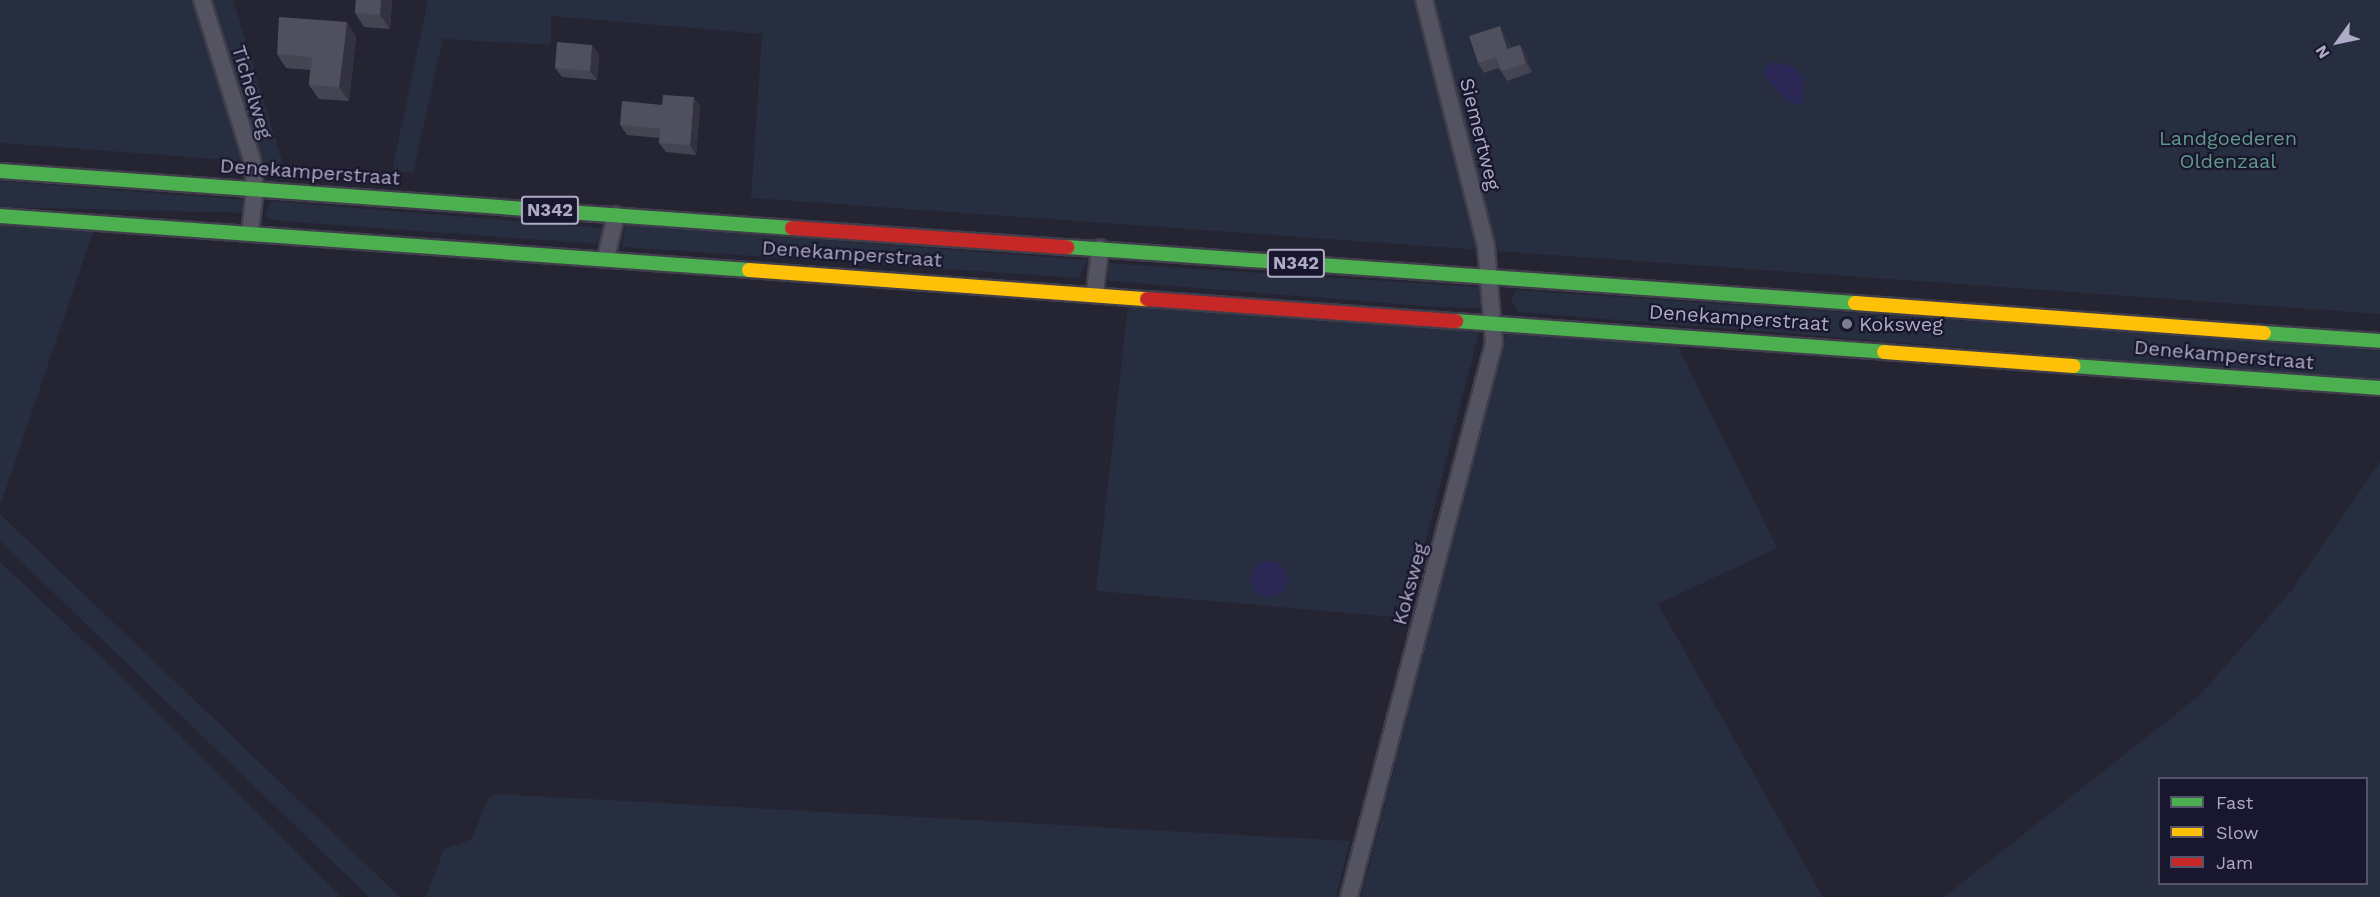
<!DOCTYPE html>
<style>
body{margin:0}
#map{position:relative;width:2380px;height:897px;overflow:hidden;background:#252433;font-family:"Work Sans",sans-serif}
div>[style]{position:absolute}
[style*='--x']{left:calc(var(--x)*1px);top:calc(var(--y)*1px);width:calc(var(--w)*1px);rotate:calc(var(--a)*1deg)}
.green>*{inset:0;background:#272e3f}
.water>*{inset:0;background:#2a2754}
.round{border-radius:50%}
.roads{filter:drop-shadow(2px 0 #3f3e4a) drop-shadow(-2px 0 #3f3e4a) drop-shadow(0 2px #3f3e4a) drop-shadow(0 -2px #3f3e4a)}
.street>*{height:16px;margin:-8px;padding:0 8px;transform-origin:8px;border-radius:8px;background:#545361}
.fast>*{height:14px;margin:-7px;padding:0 7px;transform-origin:7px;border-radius:7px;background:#4caf50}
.slow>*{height:14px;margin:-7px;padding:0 7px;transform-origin:7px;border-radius:7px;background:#ffc107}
.jam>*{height:14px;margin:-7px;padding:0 7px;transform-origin:7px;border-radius:7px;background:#c62828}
.wall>*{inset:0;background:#444452}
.shaded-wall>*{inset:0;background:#333240}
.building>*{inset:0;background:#4f4f5e}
.dots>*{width:16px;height:16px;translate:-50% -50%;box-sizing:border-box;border:3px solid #19172e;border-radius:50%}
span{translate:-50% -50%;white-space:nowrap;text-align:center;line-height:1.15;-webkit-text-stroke:4.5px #19172e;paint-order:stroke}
.shield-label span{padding:2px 4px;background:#19172e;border:2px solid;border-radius:4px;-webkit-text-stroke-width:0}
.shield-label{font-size:18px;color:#aeabc6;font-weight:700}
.street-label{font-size:20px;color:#aeabc6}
.park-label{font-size:20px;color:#619989}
.poi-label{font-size:20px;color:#aeabc6}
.left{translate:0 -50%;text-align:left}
.legend{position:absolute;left:2158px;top:777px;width:210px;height:108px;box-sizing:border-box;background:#19172e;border:2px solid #55526b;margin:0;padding:8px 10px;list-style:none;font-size:18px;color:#aeabc6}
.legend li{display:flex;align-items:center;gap:12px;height:30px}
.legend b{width:30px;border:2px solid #55526b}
.north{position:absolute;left:2308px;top:12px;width:60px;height:60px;-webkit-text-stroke:4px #19172e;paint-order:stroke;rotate:237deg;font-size:16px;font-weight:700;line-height:24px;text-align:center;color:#aeabc6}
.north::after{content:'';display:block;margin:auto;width:21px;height:27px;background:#aeabc6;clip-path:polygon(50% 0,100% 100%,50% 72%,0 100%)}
</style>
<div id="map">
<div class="green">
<i style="clip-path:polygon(0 0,233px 0,283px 164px,0 143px)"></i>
<i style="clip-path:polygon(428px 0,2380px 0,2380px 314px,751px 198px,762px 34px,551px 16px,551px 45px,443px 39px,413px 173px,392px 171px)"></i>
<i style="clip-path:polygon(0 181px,245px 200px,244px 213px,0 207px)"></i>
<i style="clip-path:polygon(271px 201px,603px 228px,603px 236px,596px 244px,281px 221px,265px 217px)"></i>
<i style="clip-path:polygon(0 225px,93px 232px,0 506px)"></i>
<i style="clip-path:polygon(625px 225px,1088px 260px,1078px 278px,622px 247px)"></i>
<i style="clip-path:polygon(1106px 263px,1480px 287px,1485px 300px,1480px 308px,1437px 307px,1109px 281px)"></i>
<i style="clip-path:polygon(1516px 290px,2380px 349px,2380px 381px,1518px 312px,1511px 299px)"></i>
<i style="clip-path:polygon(1128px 305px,1479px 332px,1406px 618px,1096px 591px)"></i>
<i style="clip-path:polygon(1506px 332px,1678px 346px,1777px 548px,1658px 604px,1823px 897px,1361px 897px)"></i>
<i style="clip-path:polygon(evenodd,2380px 462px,2380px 897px,1944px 897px,2200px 695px,2291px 591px,2380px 462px,2366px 778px,2366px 884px,2160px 884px,2160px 778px,2366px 778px)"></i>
<i style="clip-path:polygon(0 514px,400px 897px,369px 897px,0 541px)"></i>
<i style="clip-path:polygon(0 562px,120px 675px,341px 897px,0 897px)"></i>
<i style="clip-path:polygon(500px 794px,1333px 840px,1350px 841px,1336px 897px,426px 897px,444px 849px,472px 839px,488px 798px)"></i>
</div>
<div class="water">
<i style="clip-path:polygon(1771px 62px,1792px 66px,1804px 78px,1802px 104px,1786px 102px,1762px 72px)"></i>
<i class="round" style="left:1251px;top:561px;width:36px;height:36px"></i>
</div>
<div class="roads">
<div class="street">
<i style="--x:202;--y:0;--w:168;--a:72.6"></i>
<i style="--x:252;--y:160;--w:28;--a:84"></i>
<i style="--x:255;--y:188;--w:45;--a:96.3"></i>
<i style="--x:606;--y:257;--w:43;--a:-76.6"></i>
<i style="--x:1095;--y:292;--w:44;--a:-83.5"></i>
<i style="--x:1349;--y:897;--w:573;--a:-75.33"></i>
<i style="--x:1494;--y:343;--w:97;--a:-94.7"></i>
<i style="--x:1486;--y:246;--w:254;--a:-104.1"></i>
</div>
<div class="fast">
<i style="--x:0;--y:171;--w:794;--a:4.12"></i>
<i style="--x:0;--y:216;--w:751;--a:4.12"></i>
<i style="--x:1067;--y:247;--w:790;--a:4.06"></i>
<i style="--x:1456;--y:321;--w:429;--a:4.1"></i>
<i style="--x:2264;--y:333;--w:116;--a:3.9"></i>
<i style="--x:2073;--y:366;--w:308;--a:4.1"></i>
</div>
<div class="slow">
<i style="--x:749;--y:270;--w:399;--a:4.2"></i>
<i style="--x:1855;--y:303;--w:410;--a:4.2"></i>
<i style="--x:1884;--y:352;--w:190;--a:4.2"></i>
</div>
<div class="jam">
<i style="--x:792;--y:228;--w:276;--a:4"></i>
<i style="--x:1147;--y:299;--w:310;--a:4.1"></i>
</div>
</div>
<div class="wall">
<i style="clip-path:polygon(356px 0,392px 0,390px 29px,364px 27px,355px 13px)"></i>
<i style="clip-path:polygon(356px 36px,349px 101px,319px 99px,309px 85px,310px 70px,286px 68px,277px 54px)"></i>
<i style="clip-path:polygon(1506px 36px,1511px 48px,1520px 45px,1526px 54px,1532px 72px,1507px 81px,1501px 71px,1499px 68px,1484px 73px,1478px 63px)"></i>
<i style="clip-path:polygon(592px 45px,599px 55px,597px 80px,562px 77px,555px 68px)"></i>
<i style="clip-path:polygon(662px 105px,700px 106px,696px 155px,666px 152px,659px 143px,660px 138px,627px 135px,620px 125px)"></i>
</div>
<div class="shaded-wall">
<i style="clip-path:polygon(381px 0,392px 0,390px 29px,380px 15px)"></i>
<i style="clip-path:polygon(347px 22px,356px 36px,349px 101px,339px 87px)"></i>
<i style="clip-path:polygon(1500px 26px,1506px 36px,1514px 58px,1507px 49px)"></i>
<i style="clip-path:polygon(592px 45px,599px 55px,597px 80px,590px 71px)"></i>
<i style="clip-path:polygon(1520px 45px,1526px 54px,1532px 72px,1526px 63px)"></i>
<i style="clip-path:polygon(694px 97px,700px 106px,696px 155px,690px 145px)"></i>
</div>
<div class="building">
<i style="clip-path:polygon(356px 0,381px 0,380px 15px,355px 13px)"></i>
<i style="clip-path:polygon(279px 17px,347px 22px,339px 87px,309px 85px,312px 57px,277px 54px)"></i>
<i style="clip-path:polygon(1500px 26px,1507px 49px,1520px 45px,1526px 63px,1501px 71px,1496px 57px,1478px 63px,1469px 36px)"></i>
<i style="clip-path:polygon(557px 42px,592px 45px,590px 71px,555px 68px)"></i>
<i style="clip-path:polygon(663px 95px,694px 97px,690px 145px,659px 143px,660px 129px,620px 125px,622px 101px,662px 105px)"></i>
</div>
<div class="dots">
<i style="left:1847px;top:324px;background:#7e7c93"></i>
</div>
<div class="shield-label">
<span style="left:550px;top:210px">N342</span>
<span style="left:1296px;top:263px">N342</span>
</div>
<div class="street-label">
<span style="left:252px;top:92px;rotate:73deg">Tichelweg</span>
<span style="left:1480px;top:134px;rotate:76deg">Siemertweg</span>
<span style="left:310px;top:172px;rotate:4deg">Denekamperstraat</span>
<span style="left:852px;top:254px;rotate:4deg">Denekamperstraat</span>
<span style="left:1739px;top:318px;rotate:4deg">Denekamperstraat</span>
<span style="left:2224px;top:355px;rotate:5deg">Denekamperstraat</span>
<span style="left:1410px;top:584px;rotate:-75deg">Koksweg</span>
</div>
<div class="park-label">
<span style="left:2228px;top:150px">Landgoederen<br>Oldenzaal</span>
</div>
<div class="poi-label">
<span class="left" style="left:1859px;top:324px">Koksweg</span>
</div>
<ul class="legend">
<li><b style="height:8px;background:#4caf50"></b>Fast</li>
<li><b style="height:8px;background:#ffc107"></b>Slow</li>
<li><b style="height:8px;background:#c62828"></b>Jam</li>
</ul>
<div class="north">N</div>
</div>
